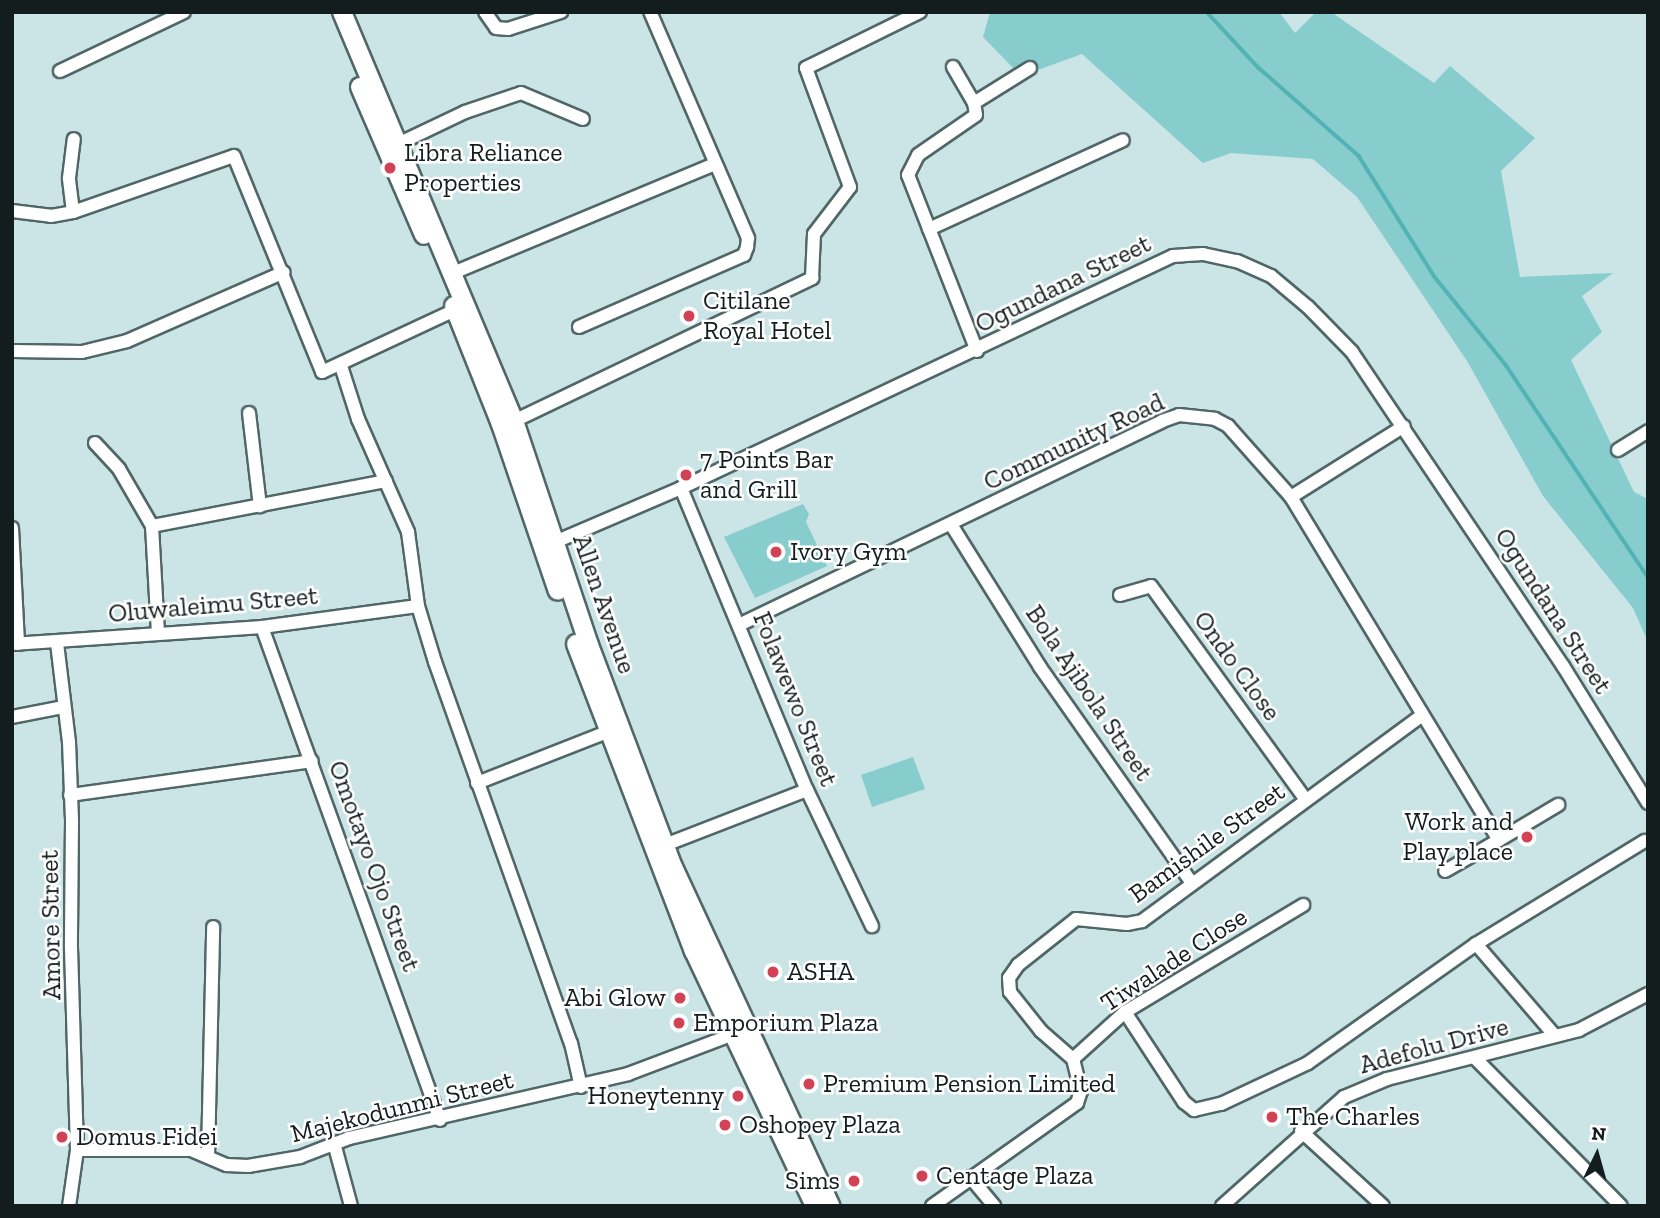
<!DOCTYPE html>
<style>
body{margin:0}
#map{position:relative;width:1660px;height:1218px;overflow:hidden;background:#cbe4e5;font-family:"Zilla Slab",serif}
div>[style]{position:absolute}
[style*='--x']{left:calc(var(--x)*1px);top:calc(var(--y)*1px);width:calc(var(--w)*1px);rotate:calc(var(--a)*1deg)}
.green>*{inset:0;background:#88cdce}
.stream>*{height:3.5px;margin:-1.75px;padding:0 1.75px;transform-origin:1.75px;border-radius:1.75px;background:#53b2b4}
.roads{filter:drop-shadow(2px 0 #506667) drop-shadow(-2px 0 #506667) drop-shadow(0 2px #506667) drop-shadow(0 -2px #506667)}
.street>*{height:12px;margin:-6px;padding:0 6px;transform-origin:6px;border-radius:6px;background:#fff}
.secondary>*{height:18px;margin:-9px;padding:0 9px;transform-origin:9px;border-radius:9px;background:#fff}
.dots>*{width:19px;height:19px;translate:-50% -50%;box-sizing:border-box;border:4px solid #fff;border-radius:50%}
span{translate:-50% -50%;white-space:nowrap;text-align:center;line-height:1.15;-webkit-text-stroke:5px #fff;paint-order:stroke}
.poi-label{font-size:26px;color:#141d1d}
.left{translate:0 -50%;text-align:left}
.right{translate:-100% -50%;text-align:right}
.street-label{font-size:26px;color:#141d1d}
.frame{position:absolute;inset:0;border:14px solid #141d1d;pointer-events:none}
.north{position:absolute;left:1562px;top:1120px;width:70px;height:70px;-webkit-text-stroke:5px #fff;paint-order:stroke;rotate:5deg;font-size:19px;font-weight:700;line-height:28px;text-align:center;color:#141d1d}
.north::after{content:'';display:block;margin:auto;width:24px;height:32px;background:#141d1d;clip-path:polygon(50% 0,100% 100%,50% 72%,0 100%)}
</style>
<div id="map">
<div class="green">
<i style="clip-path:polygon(990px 12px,1279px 12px,1295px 33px,1316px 12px,1331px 12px,1434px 83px,1450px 66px,1535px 138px,1501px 171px,1520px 277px,1613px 273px,1582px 296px,1602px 332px,1571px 360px,1634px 492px,1648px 499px,1648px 642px,1633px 608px,1543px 496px,1467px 361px,1357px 197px,1313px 159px,1231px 153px,1203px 163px,1082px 54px,1021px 76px,983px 37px)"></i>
<i style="clip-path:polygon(803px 504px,809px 514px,806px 522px,827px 566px,755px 598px,724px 537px)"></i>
<i style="clip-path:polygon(913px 757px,925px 789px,872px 807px,861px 775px)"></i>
</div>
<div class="stream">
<i style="--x:1207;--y:12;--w:75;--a:47.2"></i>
<i style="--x:1258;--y:67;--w:135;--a:41.4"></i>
<i style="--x:1359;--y:156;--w:143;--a:57.9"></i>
<i style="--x:1435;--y:277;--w:113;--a:51.1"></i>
<i style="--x:1506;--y:365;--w:255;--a:56.2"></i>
</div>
<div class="roads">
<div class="street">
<i style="--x:485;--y:12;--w:19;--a:55"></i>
<i style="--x:496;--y:28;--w:12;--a:5"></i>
<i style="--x:508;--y:29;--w:56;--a:-17.8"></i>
<i style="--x:953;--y:67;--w:42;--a:59.7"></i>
<i style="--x:60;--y:71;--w:137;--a:-25.4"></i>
<i style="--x:398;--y:144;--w:74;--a:-25.5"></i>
<i style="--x:465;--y:112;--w:59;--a:-18.7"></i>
<i style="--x:521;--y:93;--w:67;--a:22.8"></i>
<i style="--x:12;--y:211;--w:39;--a:7"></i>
<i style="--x:51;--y:216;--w:22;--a:-10"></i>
<i style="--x:73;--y:212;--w:170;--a:-19.2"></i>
<i style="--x:234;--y:156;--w:233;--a:67.8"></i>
<i style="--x:322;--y:372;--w:147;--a:-25"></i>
<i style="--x:73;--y:212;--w:34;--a:-97"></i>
<i style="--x:69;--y:178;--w:39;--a:-83"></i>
<i style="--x:929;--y:229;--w:213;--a:-24.6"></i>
<i style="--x:453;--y:273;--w:282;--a:-22.6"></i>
<i style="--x:579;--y:327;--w:180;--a:-23.6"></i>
<i style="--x:744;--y:255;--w:9;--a:-69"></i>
<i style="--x:747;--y:247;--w:9;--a:-84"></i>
<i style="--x:748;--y:238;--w:246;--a:-113.4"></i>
<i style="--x:12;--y:351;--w:70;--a:0.8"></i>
<i style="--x:82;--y:352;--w:46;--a:-13.7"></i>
<i style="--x:127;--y:341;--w:171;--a:-23.7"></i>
<i style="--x:977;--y:351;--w:189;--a:-111.4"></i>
<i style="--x:908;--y:175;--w:22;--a:-63"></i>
<i style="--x:918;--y:155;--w:70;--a:-34.6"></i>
<i style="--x:976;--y:115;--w:12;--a:-99"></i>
<i style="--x:974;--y:103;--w:66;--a:-32"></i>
<i style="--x:341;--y:366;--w:56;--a:72.2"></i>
<i style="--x:358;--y:419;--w:124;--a:66.1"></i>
<i style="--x:408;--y:532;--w:75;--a:82.3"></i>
<i style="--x:418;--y:606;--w:59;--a:73.1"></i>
<i style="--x:435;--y:662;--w:405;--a:70.4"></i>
<i style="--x:571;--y:1043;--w:45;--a:77.2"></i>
<i style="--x:249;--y:413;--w:94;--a:83.3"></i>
<i style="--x:514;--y:421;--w:331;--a:-25.6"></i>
<i style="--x:812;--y:278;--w:44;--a:-87.4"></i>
<i style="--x:814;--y:234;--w:59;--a:-52.5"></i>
<i style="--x:850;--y:187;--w:127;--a:-110.3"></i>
<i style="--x:806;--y:68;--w:127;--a:-26.2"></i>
<i style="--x:95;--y:443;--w:35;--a:47"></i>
<i style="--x:119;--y:469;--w:66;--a:59.9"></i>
<i style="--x:152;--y:526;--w:107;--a:86.8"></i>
<i style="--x:1618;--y:450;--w:36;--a:-32"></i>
<i style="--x:681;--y:488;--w:327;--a:67.4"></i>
<i style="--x:807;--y:790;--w:151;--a:64.5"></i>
<i style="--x:1291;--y:497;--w:133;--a:-32.1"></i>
<i style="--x:152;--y:526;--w:238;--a:-10.9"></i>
<i style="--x:952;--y:526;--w:166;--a:58"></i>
<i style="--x:1040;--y:667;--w:264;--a:54.9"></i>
<i style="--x:12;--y:528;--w:116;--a:87"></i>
<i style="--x:555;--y:542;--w:137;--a:-23.2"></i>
<i style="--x:681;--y:488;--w:544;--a:-25.25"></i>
<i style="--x:1173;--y:256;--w:30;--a:-4"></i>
<i style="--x:1203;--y:254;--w:35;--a:12"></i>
<i style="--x:1237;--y:261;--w:37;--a:24"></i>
<i style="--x:1271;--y:276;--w:48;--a:40"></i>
<i style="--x:1308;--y:307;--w:63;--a:45.6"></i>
<i style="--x:1352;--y:352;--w:378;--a:56.1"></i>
<i style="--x:1563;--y:666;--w:161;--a:58.2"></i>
<i style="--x:1120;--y:595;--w:32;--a:-16"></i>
<i style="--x:1151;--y:586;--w:264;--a:54.1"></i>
<i style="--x:741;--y:624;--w:467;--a:-25.7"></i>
<i style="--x:1162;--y:421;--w:18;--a:-19"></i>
<i style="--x:1179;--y:415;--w:36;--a:6"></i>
<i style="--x:1215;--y:419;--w:15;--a:28"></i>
<i style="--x:1228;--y:426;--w:95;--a:48.4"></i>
<i style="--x:1291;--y:497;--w:401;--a:58.8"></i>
<i style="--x:1499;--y:840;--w:62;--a:150.1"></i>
<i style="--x:262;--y:627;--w:524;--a:70.15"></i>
<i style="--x:57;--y:643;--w:100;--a:83.1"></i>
<i style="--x:69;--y:742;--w:79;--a:87.8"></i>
<i style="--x:72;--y:821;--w:127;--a:90.5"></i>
<i style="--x:71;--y:948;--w:202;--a:88.3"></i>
<i style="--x:77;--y:1150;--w:57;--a:98.1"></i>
<i style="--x:12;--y:644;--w:251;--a:-3.9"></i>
<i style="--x:262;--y:627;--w:157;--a:-7.7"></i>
<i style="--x:12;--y:717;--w:52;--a:-11.1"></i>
<i style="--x:477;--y:783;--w:140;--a:-21.4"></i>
<i style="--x:70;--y:795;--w:244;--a:-8"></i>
<i style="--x:1499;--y:840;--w:69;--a:-30.7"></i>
<i style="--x:665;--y:845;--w:152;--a:-21.2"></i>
<i style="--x:1476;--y:944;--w:121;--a:49.3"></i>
<i style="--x:1125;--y:1012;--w:108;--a:56.8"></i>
<i style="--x:1184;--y:1102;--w:13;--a:39"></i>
<i style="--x:1194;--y:1110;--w:28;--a:-13"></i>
<i style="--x:1221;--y:1104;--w:96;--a:-25.2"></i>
<i style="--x:1308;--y:1063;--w:206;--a:-35.3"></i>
<i style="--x:1476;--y:944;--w:198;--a:-31.4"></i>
<i style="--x:1073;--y:1059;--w:70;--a:-42.1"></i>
<i style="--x:1125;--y:1012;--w:208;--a:-31"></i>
<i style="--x:1476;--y:1059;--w:206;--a:45.4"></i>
<i style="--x:1301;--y:1131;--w:111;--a:42.4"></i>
<i style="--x:334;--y:1143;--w:65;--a:74.9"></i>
<i style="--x:77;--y:1150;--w:114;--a:0"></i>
<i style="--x:191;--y:1150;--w:39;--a:23"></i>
<i style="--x:227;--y:1165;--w:21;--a:3"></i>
<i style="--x:248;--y:1166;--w:53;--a:-9.8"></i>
<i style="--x:300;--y:1157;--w:53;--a:-21.2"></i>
<i style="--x:349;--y:1138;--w:286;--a:-12.9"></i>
<i style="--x:628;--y:1074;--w:110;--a:-20.7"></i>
<i style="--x:208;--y:1156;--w:229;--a:-88.7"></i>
<i style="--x:970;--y:1177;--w:38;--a:50"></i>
<i style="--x:932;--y:1206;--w:178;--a:-35.4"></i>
<i style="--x:1077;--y:1103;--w:13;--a:-72"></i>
<i style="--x:1081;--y:1091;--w:33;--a:-104"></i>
<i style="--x:1073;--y:1059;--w:43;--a:-138.8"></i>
<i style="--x:1041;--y:1031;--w:50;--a:-128.5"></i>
<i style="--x:1010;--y:992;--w:14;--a:-94"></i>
<i style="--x:1009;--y:978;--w:16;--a:-55"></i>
<i style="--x:1018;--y:965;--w:74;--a:-38.4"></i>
<i style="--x:1076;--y:919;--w:51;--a:5.6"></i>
<i style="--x:1127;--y:924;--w:15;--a:-11"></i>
<i style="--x:1142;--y:921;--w:346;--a:-36.3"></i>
<i style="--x:1222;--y:1206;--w:164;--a:-41.8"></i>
<i style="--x:1344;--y:1097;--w:47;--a:-22.7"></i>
<i style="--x:1387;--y:1079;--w:198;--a:-14.3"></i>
<i style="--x:1579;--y:1030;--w:78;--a:-27.6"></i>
</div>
<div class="secondary">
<i style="--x:342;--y:12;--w:444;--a:67.2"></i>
<i style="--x:514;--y:421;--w:236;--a:71.5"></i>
<i style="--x:589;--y:645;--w:237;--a:69.3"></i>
<i style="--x:673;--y:867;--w:374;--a:65.1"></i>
<i style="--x:360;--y:87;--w:161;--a:66.6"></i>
<i style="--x:454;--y:306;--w:127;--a:68.3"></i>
<i style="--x:501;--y:424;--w:176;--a:71.2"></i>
<i style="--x:576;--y:644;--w:329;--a:69"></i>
<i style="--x:694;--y:951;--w:282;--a:64.6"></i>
</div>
</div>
<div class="dots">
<i style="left:390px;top:168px;background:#d24154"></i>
<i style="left:689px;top:316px;background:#d24154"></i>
<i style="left:686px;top:475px;background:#d24154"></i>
<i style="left:776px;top:552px;background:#d24154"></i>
<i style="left:1527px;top:837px;background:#d24154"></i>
<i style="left:773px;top:972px;background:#d24154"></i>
<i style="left:680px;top:998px;background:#d24154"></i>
<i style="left:679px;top:1023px;background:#d24154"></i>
<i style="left:809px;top:1084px;background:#d24154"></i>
<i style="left:738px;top:1096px;background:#d24154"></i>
<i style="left:1272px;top:1117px;background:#d24154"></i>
<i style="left:725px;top:1125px;background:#d24154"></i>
<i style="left:62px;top:1137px;background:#d24154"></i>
<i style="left:922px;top:1176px;background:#d24154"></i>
<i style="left:854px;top:1181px;background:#d24154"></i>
</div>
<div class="poi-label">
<span class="left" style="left:404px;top:168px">Libra Reliance<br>Properties</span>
<span class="left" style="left:703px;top:316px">Citilane<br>Royal Hotel</span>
<span class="left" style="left:700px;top:475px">7 Points Bar<br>and Grill</span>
<span class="left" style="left:790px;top:552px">Ivory Gym</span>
<span class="right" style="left:1513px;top:837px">Work and<br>Play place</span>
<span class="left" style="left:787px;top:972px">ASHA</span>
<span class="right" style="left:666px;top:998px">Abi Glow</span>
<span class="left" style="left:693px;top:1023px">Emporium Plaza</span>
<span class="left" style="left:823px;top:1084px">Premium Pension Limited</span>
<span class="right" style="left:724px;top:1096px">Honeytenny</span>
<span class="left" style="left:1286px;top:1117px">The Charles</span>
<span class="left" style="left:739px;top:1125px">Oshopey Plaza</span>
<span class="left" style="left:76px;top:1137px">Domus Fidei</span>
<span class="left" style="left:936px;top:1176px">Centage Plaza</span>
<span class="right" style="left:840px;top:1181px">Sims</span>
</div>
<div class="street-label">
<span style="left:1063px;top:284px;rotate:-26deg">Ogundana Street</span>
<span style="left:1074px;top:442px;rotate:-25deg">Community Road</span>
<span style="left:604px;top:604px;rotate:71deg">Allen Avenue</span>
<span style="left:213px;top:605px;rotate:-5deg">Oluwaleimu Street</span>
<span style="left:1553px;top:611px;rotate:57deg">Ogundana Street</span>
<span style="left:1237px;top:666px;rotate:54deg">Ondo Close</span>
<span style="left:1089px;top:693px;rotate:56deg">Bola Ajibola Street</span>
<span style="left:795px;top:699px;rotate:68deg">Folawewo Street</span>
<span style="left:1207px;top:843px;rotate:-36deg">Bamishile Street</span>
<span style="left:374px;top:866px;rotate:70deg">Omotayo Ojo Street</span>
<span style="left:51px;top:925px;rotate:-91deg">Amore Street</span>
<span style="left:1174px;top:960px;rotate:-33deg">Tiwalade Close</span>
<span style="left:1434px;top:1046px;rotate:-15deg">Adefolu Drive</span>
<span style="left:402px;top:1107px;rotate:-14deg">Majekodunmi Street</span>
</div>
<div class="frame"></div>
<div class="north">N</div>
</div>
